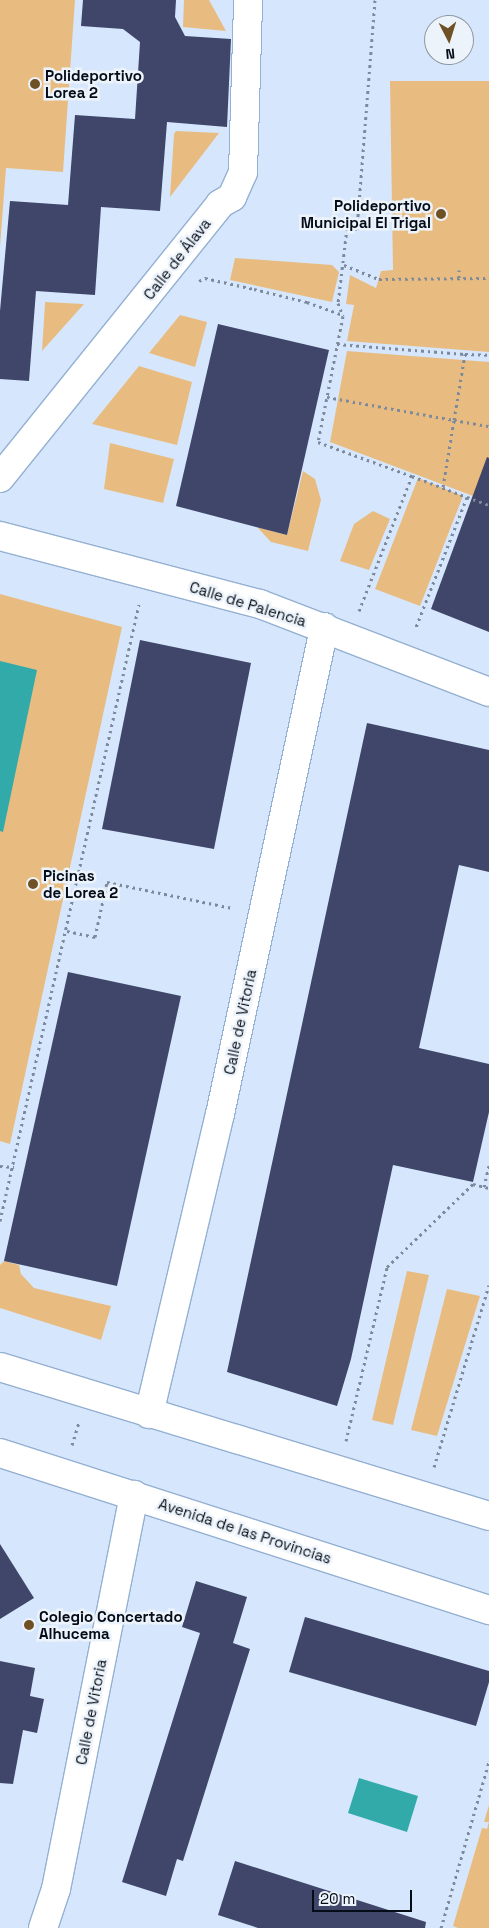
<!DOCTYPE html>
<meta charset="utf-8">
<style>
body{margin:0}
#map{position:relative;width:489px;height:1928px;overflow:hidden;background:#d6e7fd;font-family:"Space Grotesk",sans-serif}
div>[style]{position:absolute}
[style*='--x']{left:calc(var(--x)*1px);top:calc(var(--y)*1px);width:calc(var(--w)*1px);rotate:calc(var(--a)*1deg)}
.green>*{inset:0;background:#e8bc81}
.water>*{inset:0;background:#32aaa9}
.building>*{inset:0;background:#3f4669}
.path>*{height:3px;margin-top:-1.5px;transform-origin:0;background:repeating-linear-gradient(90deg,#7d8a9c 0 2.5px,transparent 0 6.5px)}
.roads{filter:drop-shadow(1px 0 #94b0d2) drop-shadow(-1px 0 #94b0d2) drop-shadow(0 1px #94b0d2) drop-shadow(0 -1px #94b0d2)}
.minor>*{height:28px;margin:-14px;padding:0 14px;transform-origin:14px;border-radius:14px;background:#fff}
.secondary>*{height:28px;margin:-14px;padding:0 14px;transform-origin:14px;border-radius:14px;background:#fff}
.dots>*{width:14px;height:14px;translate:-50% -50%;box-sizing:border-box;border:2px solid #edf3fa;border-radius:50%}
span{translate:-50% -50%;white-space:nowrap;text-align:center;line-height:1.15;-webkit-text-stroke:5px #edf3fa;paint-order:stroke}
.poi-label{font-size:15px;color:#040c18;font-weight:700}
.left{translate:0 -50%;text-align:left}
.right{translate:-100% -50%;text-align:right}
.street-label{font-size:15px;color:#040c18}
.north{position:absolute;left:424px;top:15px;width:50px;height:50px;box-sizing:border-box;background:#edf3fa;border:1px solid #9097a0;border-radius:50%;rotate:175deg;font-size:14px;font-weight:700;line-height:20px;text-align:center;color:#040c18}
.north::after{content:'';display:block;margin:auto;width:18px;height:22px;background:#6f5125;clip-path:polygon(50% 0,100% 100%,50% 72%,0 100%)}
.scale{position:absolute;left:312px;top:1890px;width:100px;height:22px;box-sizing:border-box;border:2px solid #040c18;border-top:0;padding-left:6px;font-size:15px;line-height:18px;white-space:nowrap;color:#040c18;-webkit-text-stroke:4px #edf3fa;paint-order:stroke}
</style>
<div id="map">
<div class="green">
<i style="clip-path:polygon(0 0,75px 0,63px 172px,6px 168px,0 247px)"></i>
<i style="clip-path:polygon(184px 0,209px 0,226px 31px,183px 27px)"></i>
<i style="clip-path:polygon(390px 81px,489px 81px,489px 352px,347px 341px,354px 305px,346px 304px,350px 275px,376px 288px,381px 271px,393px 270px)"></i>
<i style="clip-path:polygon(176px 131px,219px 133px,170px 197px,174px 134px)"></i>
<i style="clip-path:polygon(235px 258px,332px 265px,339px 272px,332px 302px,230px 280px)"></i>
<i style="clip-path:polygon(45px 302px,84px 304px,42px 351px,45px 303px)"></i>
<i style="clip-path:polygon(180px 315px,207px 322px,195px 367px,149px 353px)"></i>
<i style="clip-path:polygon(347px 351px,489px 362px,489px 502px,330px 442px)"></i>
<i style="clip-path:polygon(139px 366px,192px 382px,177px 445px,92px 424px)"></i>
<i style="clip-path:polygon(110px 443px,174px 459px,163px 503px,104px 489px)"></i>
<i style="clip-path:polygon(303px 471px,315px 479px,321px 500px,308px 551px,271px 542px,257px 527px,287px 535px)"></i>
<i style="clip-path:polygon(418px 478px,463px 496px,420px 606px,375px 589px)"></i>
<i style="clip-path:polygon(373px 511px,390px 519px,369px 570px,340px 561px,354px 524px)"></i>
<i style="clip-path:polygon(0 594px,122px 627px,10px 1144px,0 1141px)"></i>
<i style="clip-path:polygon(4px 1261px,19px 1265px,21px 1274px,34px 1288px,111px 1306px,101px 1340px,0 1308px,0 1265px)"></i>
<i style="clip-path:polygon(407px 1271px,429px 1275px,393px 1425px,372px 1420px)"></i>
<i style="clip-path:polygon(447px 1289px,480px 1296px,437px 1436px,411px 1430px)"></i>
<i style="clip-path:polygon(489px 1805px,489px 1928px,458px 1928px,453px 1926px,482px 1828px,487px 1829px,489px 1822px,484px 1822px)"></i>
</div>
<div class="water">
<i style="clip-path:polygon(0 661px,37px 670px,3px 832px,0 831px)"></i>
<i style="clip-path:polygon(359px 1778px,418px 1796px,407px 1832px,348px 1813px)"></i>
</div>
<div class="building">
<i style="clip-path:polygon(83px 0,176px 0,175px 17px,185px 36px,231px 39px,227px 127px,167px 122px,160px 211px,101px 207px,95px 295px,36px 291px,29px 381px,0 379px,0 311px,10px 201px,68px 205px,75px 115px,135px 119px,140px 42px,123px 29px,81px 26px)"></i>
<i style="clip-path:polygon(218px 324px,329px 350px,287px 535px,176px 506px)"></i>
<i style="clip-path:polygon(487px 457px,489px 458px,489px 632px,431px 609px)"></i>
<i style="clip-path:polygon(140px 640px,251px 663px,214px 849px,102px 829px)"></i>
<i style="clip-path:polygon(367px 723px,489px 750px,489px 872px,459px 865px,419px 1048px,489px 1064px,489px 1112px,473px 1182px,393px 1165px,351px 1359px,337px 1406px,227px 1372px)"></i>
<i style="clip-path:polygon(68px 972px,181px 996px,117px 1286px,4px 1261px)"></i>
<i style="clip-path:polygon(0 1544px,34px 1598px,0 1619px)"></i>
<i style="clip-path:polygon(196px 1581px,247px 1597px,233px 1643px,250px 1649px,183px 1861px,177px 1859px,166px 1896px,122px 1882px,200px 1633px,182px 1627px)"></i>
<i style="clip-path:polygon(305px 1617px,489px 1671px,489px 1682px,476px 1726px,289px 1672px)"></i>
<i style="clip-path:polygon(0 1661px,35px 1668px,30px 1696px,44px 1699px,37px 1733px,23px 1730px,13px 1784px,0 1783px)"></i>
<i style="clip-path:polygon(235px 1861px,426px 1922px,425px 1928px,258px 1928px,218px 1915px)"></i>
</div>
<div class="path">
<i style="--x:375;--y:0;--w:230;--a:94.5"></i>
<i style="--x:357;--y:229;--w:10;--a:-174"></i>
<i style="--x:347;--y:228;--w:76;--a:96.8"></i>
<i style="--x:338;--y:303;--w:14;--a:69"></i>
<i style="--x:343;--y:316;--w:128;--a:101.2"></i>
<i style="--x:318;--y:442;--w:100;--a:19.9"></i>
<i style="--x:344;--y:265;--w:38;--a:22"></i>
<i style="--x:379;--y:279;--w:110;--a:-0.5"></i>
<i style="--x:459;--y:278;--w:8;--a:-90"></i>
<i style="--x:199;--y:281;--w:7;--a:-27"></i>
<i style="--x:205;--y:278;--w:50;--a:12.7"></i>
<i style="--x:254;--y:289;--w:55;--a:13.8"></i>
<i style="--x:307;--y:302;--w:37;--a:20"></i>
<i style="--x:337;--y:344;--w:128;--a:4.5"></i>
<i style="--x:327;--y:397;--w:129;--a:10.3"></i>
<i style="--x:454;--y:420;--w:67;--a:-80.5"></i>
<i style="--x:465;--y:354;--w:24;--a:2"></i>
<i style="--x:443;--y:487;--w:68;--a:-80.7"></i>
<i style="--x:454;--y:420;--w:36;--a:10"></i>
<i style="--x:467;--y:497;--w:23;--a:20"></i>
<i style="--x:359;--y:611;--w:145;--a:-68.6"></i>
<i style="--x:412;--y:476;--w:59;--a:20.9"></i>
<i style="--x:467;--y:497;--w:143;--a:111.4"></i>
<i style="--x:67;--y:931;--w:29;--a:12"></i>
<i style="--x:95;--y:937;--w:56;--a:-77.7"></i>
<i style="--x:107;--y:882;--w:129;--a:11.7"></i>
<i style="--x:0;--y:1166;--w:14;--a:4"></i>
<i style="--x:484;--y:1187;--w:22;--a:-77"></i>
<i style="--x:0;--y:1221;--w:632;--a:-77.3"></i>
<i style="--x:346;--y:1441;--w:179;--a:-76.7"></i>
<i style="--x:387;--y:1267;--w:120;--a:-44"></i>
<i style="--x:473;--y:1184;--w:16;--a:14"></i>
<i style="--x:72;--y:1445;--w:24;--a:-73"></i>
<i style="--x:434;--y:1467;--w:190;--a:-73.2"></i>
<i style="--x:441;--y:1928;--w:173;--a:-73.9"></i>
</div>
<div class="roads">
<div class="minor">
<i style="--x:0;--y:478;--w:351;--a:-51.2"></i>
<i style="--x:220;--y:204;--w:14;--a:-30"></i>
<i style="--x:232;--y:197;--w:27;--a:-66"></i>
<i style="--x:243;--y:172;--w:172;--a:-88.3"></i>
<i style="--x:0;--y:536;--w:269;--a:14.7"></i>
<i style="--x:260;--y:604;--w:245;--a:21"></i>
<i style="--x:149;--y:1414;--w:308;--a:-76.7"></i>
<i style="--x:220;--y:1114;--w:498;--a:-77.9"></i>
<i style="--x:43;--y:1928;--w:41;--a:-71.6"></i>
<i style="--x:56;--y:1889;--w:402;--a:-78.8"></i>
</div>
<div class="secondary">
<i style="--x:0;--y:1367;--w:511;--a:16.95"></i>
<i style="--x:0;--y:1453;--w:514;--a:17.8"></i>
</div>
</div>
<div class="dots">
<i style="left:35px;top:84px;background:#6f5125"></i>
<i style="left:441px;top:214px;background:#6f5125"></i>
<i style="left:33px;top:884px;background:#6f5125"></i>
<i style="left:29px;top:1625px;background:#6f5125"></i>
</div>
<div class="poi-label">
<span class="left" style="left:45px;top:84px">Polideportivo<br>Lorea 2</span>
<span class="right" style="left:431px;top:214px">Polideportivo<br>Municipal El Trigal</span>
<span class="left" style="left:43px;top:884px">Picinas<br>de Lorea 2</span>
<span class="left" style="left:39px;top:1625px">Colegio Concertado<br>Alhucema</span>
</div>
<div class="street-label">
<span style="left:177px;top:259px;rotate:-52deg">Calle de Álava</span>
<span style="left:248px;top:604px;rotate:17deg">Calle de Palencia</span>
<span style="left:240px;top:1022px;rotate:-78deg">Calle de Vitoria</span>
<span style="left:245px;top:1531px;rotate:18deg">Avenida de las Provincias</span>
<span style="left:91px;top:1712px;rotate:-79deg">Calle de Vitoria</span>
</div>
<div class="north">N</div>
<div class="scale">20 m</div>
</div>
